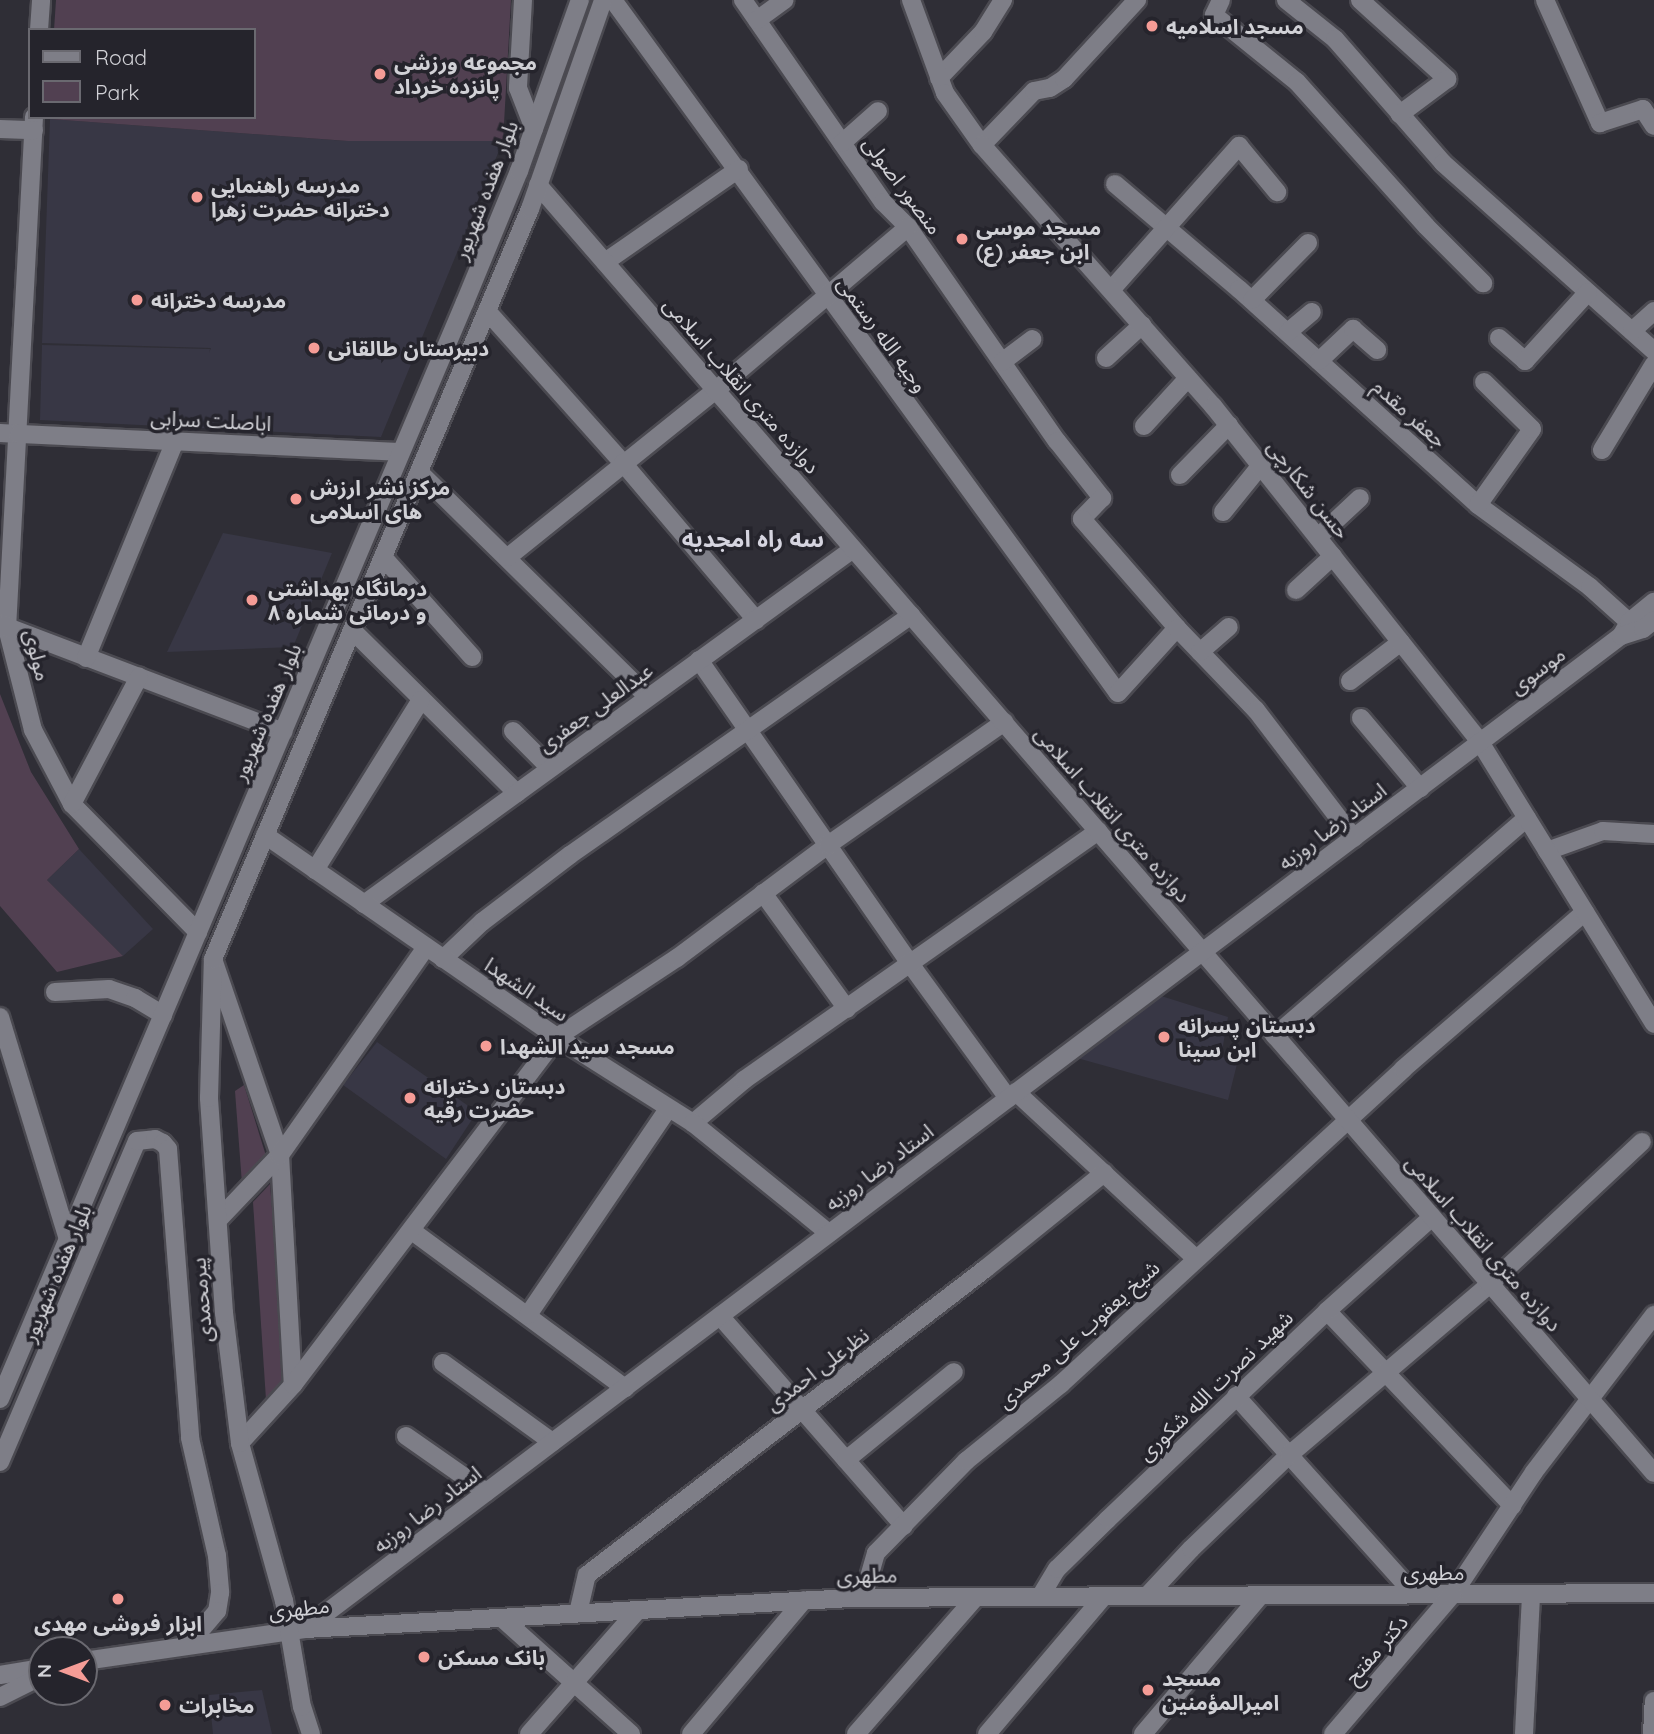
<!DOCTYPE html>
<meta charset="utf-8">
<style>
body{margin:0}
#map{position:relative;width:1654px;height:1734px;overflow:hidden;background:#2f2e36;font-family:Quicksand,"Noto Sans Arabic",sans-serif}
div>[style]{position:absolute}
[style*='--x']{left:calc(var(--x)*1px);top:calc(var(--y)*1px);width:calc(var(--w)*1px);rotate:calc(var(--a)*1deg)}
.built>*{inset:0;background:#383745}
.green>*{inset:0;background:#514051}
.roads{filter:drop-shadow(2px 0 #4b4a51) drop-shadow(-2px 0 #4b4a51) drop-shadow(0 2px #4b4a51) drop-shadow(0 -2px #4b4a51)}
.minor>*{height:18px;margin:-9px;padding:0 9px;transform-origin:9px;border-radius:9px;background:#7e7e87}
.tertiary>*{height:18px;margin:-9px;padding:0 9px;transform-origin:9px;border-radius:9px;background:#7e7e87}
.secondary>*{height:18px;margin:-9px;padding:0 9px;transform-origin:9px;border-radius:9px;background:#7e7e87}
.dots>*{width:19px;height:19px;translate:-50% -50%;box-sizing:border-box;border:4px solid #25242c;border-radius:50%}
span{translate:-50% -50%;white-space:nowrap;text-align:center;line-height:1.15;-webkit-text-stroke:7px #25242c;paint-order:stroke}
.poi-label{font-size:21px;color:#d1d1d6;font-weight:700}
.left{translate:0 -50%;text-align:left}
.street-label{font-size:21px;color:#d1d1d6}
.neighbourhood-label{font-size:23px;color:#d6d5e0;font-weight:700}
.legend{position:absolute;left:28px;top:28px;width:228px;height:91px;box-sizing:border-box;background:#25242c;border:2px solid #6a6970;margin:0;padding:9px 12px;list-style:none;font-size:21px;color:#d1d1d6}
.legend li{display:flex;align-items:center;gap:14px;height:35px}
.legend b{width:35px;border:2px solid #6a6970}
.north{position:absolute;left:28px;top:1636px;width:70px;height:70px;box-sizing:border-box;background:#25242c;border:2px solid #6a6970;border-radius:50%;rotate:270deg;font-size:19px;font-weight:700;line-height:28px;text-align:center;color:#d1d1d6}
.north::after{content:'';display:block;margin:auto;width:24px;height:32px;background:#f59c96;clip-path:polygon(50% 0,100% 100%,50% 72%,0 100%)}
</style>
<div id="map">
<div class="built">
<i style="clip-path:polygon(50px 119px,347px 141px,503px 141px,381px 437px,40px 420px,42px 345px,210px 349px,209px 353px,211px 348px,42px 343px)"></i>
<i style="clip-path:polygon(223px 533px,332px 553px,293px 647px,167px 652px)"></i>
<i style="clip-path:polygon(79px 849px,153px 929px,123px 956px,47px 880px)"></i>
<i style="clip-path:polygon(1158px 995px,1228px 1017px,1221px 1057px,1238px 1060px,1228px 1100px,1077px 1058px)"></i>
<i style="clip-path:polygon(377px 1042px,477px 1112px,446px 1159px,343px 1085px)"></i>
<i style="clip-path:polygon(262px 1690px,272px 1734px,213px 1734px,209px 1695px)"></i>
</div>
<div class="green">
<i style="clip-path:polygon(56px 0,511px 0,503px 141px,348px 141px,50px 119px,254px 117px,254px 30px,54px 30px)"></i>
<i style="clip-path:polygon(0 694px,31px 772px,79px 849px,47px 880px,123px 956px,57px 972px,0 906px)"></i>
<i style="clip-path:polygon(244px 1085px,267px 1159px,242px 1184px,235px 1091px)"></i>
<i style="clip-path:polygon(270px 1184px,287px 1390px,267px 1415px,253px 1202px)"></i>
</div>
<div class="roads">
<div class="minor">
<i style="--x:523;--y:0;--w:88;--a:93.3"></i>
<i style="--x:518;--y:88;--w:44;--a:68.7"></i>
<i style="--x:613;--y:0;--w:857;--a:53.92"></i>
<i style="--x:1118;--y:693;--w:88;--a:-47.8"></i>
<i style="--x:743;--y:0;--w:246;--a:55.3"></i>
<i style="--x:883;--y:202;--w:35;--a:45"></i>
<i style="--x:908;--y:227;--w:261;--a:55.2"></i>
<i style="--x:1057;--y:441;--w:73;--a:51.7"></i>
<i style="--x:1102;--y:498;--w:29;--a:134"></i>
<i style="--x:1082;--y:519;--w:145;--a:48.9"></i>
<i style="--x:1177;--y:628;--w:114;--a:46.1"></i>
<i style="--x:1256;--y:710;--w:161;--a:52.6"></i>
<i style="--x:1221;--y:0;--w:17;--a:115"></i>
<i style="--x:1214;--y:15;--w:107;--a:38.9"></i>
<i style="--x:1297;--y:82;--w:193;--a:48.1"></i>
<i style="--x:1426;--y:226;--w:81;--a:45"></i>
<i style="--x:1286;--y:0;--w:63;--a:38.5"></i>
<i style="--x:1335;--y:39;--w:164;--a:48.9"></i>
<i style="--x:1443;--y:163;--w:283;--a:41.7"></i>
<i style="--x:1360;--y:0;--w:118;--a:42.2"></i>
<i style="--x:1447;--y:79;--w:59;--a:143.3"></i>
<i style="--x:1545;--y:0;--w:135;--a:65.9"></i>
<i style="--x:1600;--y:123;--w:45;--a:-18"></i>
<i style="--x:1643;--y:109;--w:20;--a:57"></i>
<i style="--x:757;--y:20;--w:34;--a:-36"></i>
<i style="--x:39;--y:30;--w:30;--a:-86"></i>
<i style="--x:939;--y:78;--w:64;--a:-46.3"></i>
<i style="--x:983;--y:32;--w:38;--a:-58"></i>
<i style="--x:34;--y:117;--w:512;--a:93.02"></i>
<i style="--x:7;--y:628;--w:105;--a:75.7"></i>
<i style="--x:33;--y:730;--w:84;--a:62.2"></i>
<i style="--x:72;--y:804;--w:180;--a:45.5"></i>
<i style="--x:0;--y:129;--w:34;--a:2"></i>
<i style="--x:842;--y:143;--w:48;--a:-41.6"></i>
<i style="--x:982;--y:145;--w:75;--a:-46.1"></i>
<i style="--x:1034;--y:91;--w:16;--a:-11"></i>
<i style="--x:1050;--y:88;--w:17;--a:-33"></i>
<i style="--x:1064;--y:79;--w:108;--a:-47.3"></i>
<i style="--x:1115;--y:184;--w:162;--a:40.3"></i>
<i style="--x:1239;--y:289;--w:322;--a:42.1"></i>
<i style="--x:1478;--y:505;--w:139;--a:36.2"></i>
<i style="--x:1590;--y:587;--w:52;--a:41.9"></i>
<i style="--x:605;--y:262;--w:163;--a:-34.8"></i>
<i style="--x:1111;--y:290;--w:193;--a:-48.4"></i>
<i style="--x:1239;--y:146;--w:60;--a:50.4"></i>
<i style="--x:1252;--y:300;--w:80;--a:-45.5"></i>
<i style="--x:487;--y:311;--w:204;--a:48.2"></i>
<i style="--x:623;--y:463;--w:206;--a:49.7"></i>
<i style="--x:1632;--y:331;--w:30;--a:-42"></i>
<i style="--x:1288;--y:332;--w:31;--a:-40"></i>
<i style="--x:1499;--y:338;--w:35;--a:41"></i>
<i style="--x:1525;--y:361;--w:93;--a:-47.6"></i>
<i style="--x:1106;--y:358;--w:49;--a:-42.5"></i>
<i style="--x:1319;--y:361;--w:47;--a:-43.3"></i>
<i style="--x:1353;--y:329;--w:32;--a:41"></i>
<i style="--x:1002;--y:362;--w:38;--a:-37"></i>
<i style="--x:1144;--y:426;--w:65;--a:-47.5"></i>
<i style="--x:0;--y:433;--w:19;--a:3"></i>
<i style="--x:1602;--y:450;--w:100;--a:-58.8"></i>
<i style="--x:419;--y:472;--w:320;--a:44.5"></i>
<i style="--x:1180;--y:475;--w:70;--a:-45.6"></i>
<i style="--x:1478;--y:505;--w:93;--a:-54.6"></i>
<i style="--x:1532;--y:429;--w:67;--a:-135.6"></i>
<i style="--x:1223;--y:512;--w:60;--a:-51"></i>
<i style="--x:1318;--y:537;--w:57;--a:-42.9"></i>
<i style="--x:383;--y:557;--w:134;--a:48.3"></i>
<i style="--x:508;--y:557;--w:267;--a:-38.8"></i>
<i style="--x:716;--y:390;--w:252;--a:-40.3"></i>
<i style="--x:1296;--y:590;--w:50;--a:-42.6"></i>
<i style="--x:2;--y:625;--w:301;--a:20.8"></i>
<i style="--x:352;--y:630;--w:232;--a:44.7"></i>
<i style="--x:1200;--y:652;--w:38;--a:-41"></i>
<i style="--x:86;--y:658;--w:235;--a:-67.7"></i>
<i style="--x:699;--y:660;--w:371;--a:55.2"></i>
<i style="--x:911;--y:965;--w:165;--a:53.9"></i>
<i style="--x:1350;--y:681;--w:64;--a:-37.4"></i>
<i style="--x:1361;--y:718;--w:92;--a:49.9"></i>
<i style="--x:513;--y:731;--w:52;--a:45"></i>
<i style="--x:72;--y:804;--w:144;--a:-62.2"></i>
<i style="--x:1547;--y:851;--w:59;--a:-19.7"></i>
<i style="--x:1603;--y:831;--w:51;--a:3.4"></i>
<i style="--x:315;--y:870;--w:200;--a:-58.1"></i>
<i style="--x:763;--y:893;--w:143;--a:54.1"></i>
<i style="--x:364;--y:904;--w:604;--a:-35.98"></i>
<i style="--x:443;--y:959;--w:54;--a:-43.5"></i>
<i style="--x:482;--y:922;--w:111;--a:-37.3"></i>
<i style="--x:570;--y:855;--w:417;--a:-35.1"></i>
<i style="--x:214;--y:962;--w:204;--a:71.1"></i>
<i style="--x:280;--y:1155;--w:230;--a:86.8"></i>
<i style="--x:55;--y:992;--w:54;--a:-3.2"></i>
<i style="--x:109;--y:989;--w:28;--a:19"></i>
<i style="--x:135;--y:998;--w:33;--a:31"></i>
<i style="--x:0;--y:1017;--w:232;--a:73"></i>
<i style="--x:1275;--y:1036;--w:333;--a:-40.9"></i>
<i style="--x:1016;--y:1092;--w:244;--a:42.8"></i>
<i style="--x:693;--y:1123;--w:67;--a:-40.1"></i>
<i style="--x:744;--y:1080;--w:433;--a:-35.1"></i>
<i style="--x:218;--y:1220;--w:90;--a:-46.4"></i>
<i style="--x:280;--y:1155;--w:254;--a:-54.9"></i>
<i style="--x:412;--y:1231;--w:265;--a:36.4"></i>
<i style="--x:1327;--y:1311;--w:269;--a:46.4"></i>
<i style="--x:528;--y:1315;--w:249;--a:-55.8"></i>
<i style="--x:720;--y:1316;--w:279;--a:48.8"></i>
<i style="--x:443;--y:1363;--w:135;--a:35.9"></i>
<i style="--x:1236;--y:1396;--w:266;--a:48"></i>
<i style="--x:406;--y:1436;--w:98;--a:35"></i>
<i style="--x:240;--y:1443;--w:79;--a:-47.6"></i>
<i style="--x:293;--y:1385;--w:437;--a:-52.8"></i>
<i style="--x:557;--y:1037;--w:144;--a:-33.4"></i>
<i style="--x:677;--y:958;--w:189;--a:-36.8"></i>
<i style="--x:828;--y:845;--w:215;--a:-34.9"></i>
<i style="--x:846;--y:1460;--w:139;--a:-39.2"></i>
<i style="--x:1453;--y:1594;--w:146;--a:-56.4"></i>
<i style="--x:1534;--y:1472;--w:198;--a:-52.6"></i>
<i style="--x:1147;--y:1596;--w:64;--a:-46.9"></i>
<i style="--x:1191;--y:1549;--w:136;--a:-43.8"></i>
<i style="--x:1289;--y:1455;--w:264;--a:-40.4"></i>
<i style="--x:1490;--y:1284;--w:208;--a:-43.1"></i>
<i style="--x:1040;--y:1597;--w:33;--a:-59"></i>
<i style="--x:1057;--y:1569;--w:71;--a:-44.4"></i>
<i style="--x:1108;--y:1519;--w:302;--a:-43.5"></i>
<i style="--x:1327;--y:1311;--w:141;--a:-41.8"></i>
<i style="--x:863;--y:1598;--w:47;--a:-73.9"></i>
<i style="--x:876;--y:1553;--w:129;--a:-45.6"></i>
<i style="--x:966;--y:1461;--w:122;--a:-39"></i>
<i style="--x:1061;--y:1384;--w:465;--a:-42.6"></i>
<i style="--x:1403;--y:1069;--w:240;--a:-40.8"></i>
<i style="--x:578;--y:1613;--w:39;--a:-77"></i>
<i style="--x:587;--y:1575;--w:502;--a:-37.55"></i>
<i style="--x:985;--y:1269;--w:153;--a:-38.9"></i>
<i style="--x:503;--y:1619;--w:172;--a:41.9"></i>
<i style="--x:529;--y:1734;--w:165;--a:-48.7"></i>
<i style="--x:691;--y:1734;--w:175;--a:-49.9"></i>
<i style="--x:856;--y:1734;--w:182;--a:-48.8"></i>
<i style="--x:987;--y:1734;--w:181;--a:-49.7"></i>
<i style="--x:1143;--y:1734;--w:181;--a:-49.7"></i>
<i style="--x:1524;--y:1734;--w:140;--a:-87.1"></i>
<i style="--x:1652;--y:1734;--w:33;--a:-87"></i>
</div>
<div class="tertiary">
<i style="--x:911;--y:0;--w:99;--a:69.9"></i>
<i style="--x:945;--y:93;--w:64;--a:54.6"></i>
<i style="--x:982;--y:145;--w:349;--a:48.5"></i>
<i style="--x:1213;--y:406;--w:429;--a:51.5"></i>
<i style="--x:1480;--y:742;--w:331;--a:58.3"></i>
<i style="--x:538;--y:185;--w:1704;--a:49.09"></i>
<i style="--x:19;--y:434;--w:381;--a:2.7"></i>
<i style="--x:1621;--y:636;--w:16;--a:-60"></i>
<i style="--x:1629;--y:622;--w:32;--a:-39"></i>
<i style="--x:265;--y:835;--w:355;--a:34.7"></i>
<i style="--x:557;--y:1037;--w:161;--a:32.3"></i>
<i style="--x:693;--y:1123;--w:175;--a:39"></i>
<i style="--x:305;--y:1629;--w:1649;--a:-37.04"></i>
<i style="--x:1621;--y:636;--w:23;--a:-18"></i>
<i style="--x:1643;--y:629;--w:14;--a:-39"></i>
</div>
<div class="secondary">
<i style="--x:0;--y:1399;--w:1191;--a:-67.03"></i>
<i style="--x:465;--y:302;--w:142;--a:-67.6"></i>
<i style="--x:519;--y:171;--w:182;--a:-70.4"></i>
<i style="--x:0;--y:1462;--w:349;--a:-66.9"></i>
<i style="--x:137;--y:1141;--w:18;--a:-6"></i>
<i style="--x:155;--y:1139;--w:9;--a:27"></i>
<i style="--x:163;--y:1143;--w:8;--a:50"></i>
<i style="--x:168;--y:1149;--w:290;--a:85.6"></i>
<i style="--x:190;--y:1438;--w:121;--a:77.1"></i>
<i style="--x:217;--y:1556;--w:37;--a:85"></i>
<i style="--x:220;--y:1593;--w:18;--a:99"></i>
<i style="--x:217;--y:1611;--w:43;--a:130.3"></i>
<i style="--x:84;--y:1661;--w:223;--a:-8.2"></i>
<i style="--x:305;--y:1629;--w:547;--a:-3.25"></i>
<i style="--x:851;--y:1598;--w:803;--a:-0.36"></i>
<i style="--x:0;--y:1675;--w:43;--a:-9.5"></i>
<i style="--x:0;--y:1697;--w:47;--a:-26.6"></i>
<i style="--x:311;--y:1734;--w:28;--a:-108"></i>
<i style="--x:302;--y:1707;--w:108;--a:-99.6"></i>
<i style="--x:284;--y:1601;--w:164;--a:-105.6"></i>
<i style="--x:240;--y:1443;--w:131;--a:-97"></i>
<i style="--x:224;--y:1313;--w:216;--a:-94"></i>
<i style="--x:209;--y:1098;--w:139;--a:-88.4"></i>
<i style="--x:213;--y:959;--w:814;--a:-67.09"></i>
<i style="--x:530;--y:209;--w:221;--a:-70.7"></i>
<i style="--x:1333;--y:1734;--w:184;--a:-49.4"></i>
</div>
</div>
<div class="dots">
<i style="left:1152px;top:26px;background:#f59c96"></i>
<i style="left:380px;top:74px;background:#f59c96"></i>
<i style="left:197px;top:197px;background:#f59c96"></i>
<i style="left:962px;top:239px;background:#f59c96"></i>
<i style="left:137px;top:300px;background:#f59c96"></i>
<i style="left:314px;top:348px;background:#f59c96"></i>
<i style="left:296px;top:499px;background:#f59c96"></i>
<i style="left:252px;top:600px;background:#f59c96"></i>
<i style="left:1164px;top:1037px;background:#f59c96"></i>
<i style="left:486px;top:1046px;background:#f59c96"></i>
<i style="left:410px;top:1098px;background:#f59c96"></i>
<i style="left:118px;top:1599px;background:#f59c96"></i>
<i style="left:424px;top:1657px;background:#f59c96"></i>
<i style="left:1148px;top:1690px;background:#f59c96"></i>
<i style="left:165px;top:1705px;background:#f59c96"></i>
</div>
<div class="poi-label">
<span class="left" style="left:1166px;top:26px">مسجد اسلامیه</span>
<span class="left" style="left:394px;top:74px">مجموعه ورزشی<br>پانزده خرداد</span>
<span class="left" style="left:211px;top:197px">مدرسه راهنمایی<br>دخترانه حضرت زهرا</span>
<span class="left" style="left:976px;top:239px">مسجد موسی<br>ابن جعفر (ع)</span>
<span class="left" style="left:151px;top:300px">مدرسه دخترانه</span>
<span class="left" style="left:328px;top:348px">دبیرستان طالقانی</span>
<span class="left" style="left:310px;top:499px">مرکز نشر ارزش<br>های اسلامی</span>
<span class="left" style="left:268px;top:600px">درمانگاه بهداشتی<br>و درمانی شماره ۸</span>
<span class="left" style="left:1178px;top:1037px">دبستان پسرانه<br>ابن سینا</span>
<span class="left" style="left:500px;top:1046px">مسجد سید الشهدا</span>
<span class="left" style="left:424px;top:1098px">دبستان دخترانه<br>حضرت رقیه</span>
<span style="left:118px;top:1623px">ابزار فروشی مهدی</span>
<span class="left" style="left:438px;top:1657px">بانک مسکن</span>
<span class="left" style="left:1162px;top:1690px">مسجد<br>امیرالمؤمنین</span>
<span class="left" style="left:179px;top:1705px">مخابرات</span>
</div>
<div class="street-label">
<span style="left:903px;top:185px;rotate:53deg">منصور اصولی</span>
<span style="left:485px;top:190px;rotate:-69deg">بلوار هفده شهریور</span>
<span style="left:883px;top:334px;rotate:54deg">وجیه الله رستمی</span>
<span style="left:742px;top:385px;rotate:49deg">دوازده متری انقلاب اسلامی</span>
<span style="left:1410px;top:413px;rotate:42deg">جعفر مقدم</span>
<span style="left:211px;top:420px;rotate:3deg">اباصلت سرابی</span>
<span style="left:1309px;top:489px;rotate:52deg">حسن شکارچی</span>
<span style="left:38px;top:655px;rotate:76deg">مولوی</span>
<span style="left:1537px;top:670px;rotate:-37deg">موسوی</span>
<span style="left:595px;top:707px;rotate:-36deg">عبدالعلی جعفری</span>
<span style="left:266px;top:712px;rotate:-67deg">بلوار هفده شهریور</span>
<span style="left:1113px;top:814px;rotate:49deg">دوازده متری انقلاب اسلامی</span>
<span style="left:1332px;top:826px;rotate:-37deg">استاد رضا روزبه</span>
<span style="left:527px;top:989px;rotate:34deg">سید الشهدا</span>
<span style="left:879px;top:1167px;rotate:-37deg">استاد رضا روزبه</span>
<span style="left:1484px;top:1243px;rotate:49deg">دوازده متری انقلاب اسلامی</span>
<span style="left:56px;top:1273px;rotate:-67deg">بلوار هفده شهریور</span>
<span style="left:201px;top:1300px;rotate:-95deg">پیرمحمدی</span>
<span style="left:1078px;top:1334px;rotate:-42deg">شیخ یعقوب علی محمدی</span>
<span style="left:817px;top:1369px;rotate:-37deg">نظرعلی احمدی</span>
<span style="left:1215px;top:1385px;rotate:-44deg">شهید نصرت الله شکوری</span>
<span style="left:427px;top:1509px;rotate:-37deg">استاد رضا روزبه</span>
<span style="left:1434px;top:1572px">مطهری</span>
<span style="left:867px;top:1575px;rotate:-1deg">مطهری</span>
<span style="left:299px;top:1608px;rotate:-6deg">مطهری</span>
<span style="left:1376px;top:1649px;rotate:-49deg">دکتر مفتح</span>
</div>
<div class="neighbourhood-label">
<span style="left:753px;top:539px">سه راه امجدیه</span>
</div>
<ul class="legend">
<li><b style="height:9px;background:#7e7e87"></b>Road</li>
<li><b style="height:19px;background:#514051"></b>Park</li>
</ul>
<div class="north">N</div>
</div>
